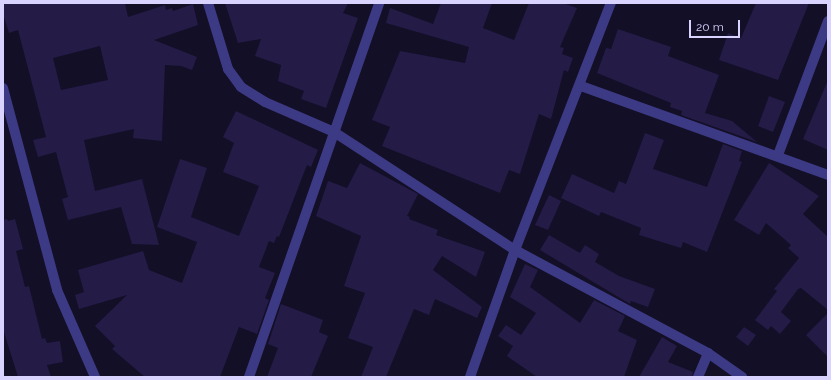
<!DOCTYPE html>
<style>
body{margin:0}
#map{position:relative;width:831px;height:380px;overflow:hidden;background:#130f26;font-family:Raleway,sans-serif}
div>[style]{position:absolute}
[style*='--x']{left:calc(var(--x)*1px);top:calc(var(--y)*1px);width:calc(var(--w)*1px);rotate:calc(var(--a)*1deg)}
.building>*{inset:0;background:#241b47}
.minor>*{height:10px;margin:-5px;padding:0 5px;transform-origin:5px;border-radius:5px;background:#3d3a85}
span{translate:-50% -50%;white-space:nowrap;text-align:center;line-height:1.15;-webkit-text-stroke:3.5px #130f26;paint-order:stroke}
.frame{position:absolute;inset:0;border:4px solid #d9d4ff;pointer-events:none}
.scale{position:absolute;left:689px;top:20px;width:51px;height:18px;box-sizing:border-box;border:2px solid #d9d4ff;border-top:0;padding-left:5px;font-size:12px;line-height:14px;white-space:nowrap;color:#d9d4ff;-webkit-text-stroke:3px #130f26;paint-order:stroke}
</style>
<div id="map">
<div class="building">
<i style="clip-path:polygon(evenodd,3px 3px,125px 3px,128px 17px,165px 5px,166px 10px,172px 8px,173px 11px,193px 4px,198px 25px,154px 40px,197px 57px,192px 70px,181px 66px,165px 65px,162px 141px,133px 138px,134px 129px,84px 140px,95px 191px,142px 179px,159px 245px,132px 244px,121px 207px,68px 220px,62px 199px,68px 197px,56px 152px,38px 157px,33px 140px,46px 137px,18px 30px,9px 33px,3px 14px,3px 3px,100px 46px,108px 80px,61px 90px,53px 58px,100px 46px)"></i>
<i style="clip-path:polygon(225px 3px,348px 3px,343px 13px,358px 18px,326px 108px,301px 99px,304px 91px,278px 81px,281px 65px,255px 56px,261px 39px,238px 43px)"></i>
<i style="clip-path:polygon(441px 3px,492px 3px,483px 28px,514px 40px,529px 3px,563px 3px,577px 8px,560px 47px,564px 48px,562px 54px,573px 58px,568px 72px,564px 70px,551px 119px,539px 114px,520px 174px,509px 170px,500px 193px,382px 146px,390px 127px,372px 120px,400px 51px,465px 63px,469px 47px,386px 23px,390px 8px,433px 24px)"></i>
<i style="clip-path:polygon(756px 3px,809px 3px,778px 80px,719px 60px,728px 33px,741px 38px)"></i>
<i style="clip-path:polygon(618px 29px,671px 47px,668px 56px,719px 75px,705px 113px,732px 121px,757px 142px,681px 115px,682px 111px,670px 107px,671px 103px,597px 73px,606px 48px,611px 49px)"></i>
<i style="clip-path:polygon(828px 80px,828px 150px,803px 139px)"></i>
<i style="clip-path:polygon(769px 96px,785px 102px,773px 132px,758px 126px)"></i>
<i style="clip-path:polygon(236px 111px,318px 150px,311px 167px,307px 165px,279px 237px,277px 236px,274px 243px,269px 241px,259px 267px,275px 273px,265px 298px,269px 300px,257px 334px,239px 327px,220px 377px,145px 377px,112px 349px,115px 346px,95px 326px,127px 295px,79px 309px,75px 295px,84px 292px,78px 270px,143px 251px,149px 270px,182px 283px,197px 242px,157px 227px,180px 159px,207px 168px,191px 217px,239px 236px,259px 186px,223px 172px,234px 143px,223px 137px)"></i>
<i style="clip-path:polygon(645px 133px,664px 140px,653px 169px,707px 187px,723px 144px,742px 151px,739px 161px,742px 162px,707px 252px,683px 242px,681px 248px,639px 235px,641px 228px,601px 212px,599px 216px,561px 198px,572px 174px,614px 193px,619px 181px,626px 184px)"></i>
<i style="clip-path:polygon(360px 163px,418px 194px,407px 216px,410px 217px,409px 219px,438px 230px,436px 235px,485px 252px,476px 277px,442px 256px,433px 270px,482px 307px,477px 318px,435px 299px,429px 315px,414px 309px,386px 377px,361px 377px,373px 347px,348px 338px,365px 293px,344px 286px,361px 236px,316px 216px,328px 181px,347px 188px)"></i>
<i style="clip-path:polygon(769px 163px,819px 196px,803px 214px,828px 237px,828px 310px,801px 288px,798px 289px,781px 312px,791px 321px,780px 334px,771px 326px,768px 330px,755px 320px,777px 291px,774px 289px,799px 258px,788px 248px,791px 245px,766px 223px,759px 235px,734px 220px)"></i>
<i style="clip-path:polygon(549px 195px,561px 201px,548px 230px,535px 225px)"></i>
<i style="clip-path:polygon(7px 219px,8px 221px,15px 219px,23px 249px,16px 251px,25px 287px,29px 286px,42px 339px,45px 338px,47px 343px,60px 341px,63px 362px,47px 365px,51px 377px,18px 377px,3px 329px,3px 220px)"></i>
<i style="clip-path:polygon(549px 235px,580px 253px,585px 245px,599px 254px,595px 262px,619px 276px,655px 289px,648px 307px,631px 301px,630px 304px,540px 250px)"></i>
<i style="clip-path:polygon(525px 264px,538px 270px,530px 287px,580px 323px,594px 300px,625px 316px,618px 331px,637px 340px,624px 377px,537px 377px,507px 356px,513px 346px,498px 336px,506px 325px,521px 335px,536px 313px,510px 297px)"></i>
<i style="clip-path:polygon(281px 304px,323px 320px,319px 332px,328px 336px,311px 377px,267px 377px,278px 348px,268px 344px)"></i>
<i style="clip-path:polygon(828px 313px,828px 357px,806px 335px)"></i>
<i style="clip-path:polygon(744px 327px,756px 335px,748px 346px,736px 337px)"></i>
<i style="clip-path:polygon(662px 337px,677px 346px,668px 362px,693px 372px,692px 377px,639px 377px)"></i>
</div>
<div class="minor">
<i style="--x:208;--y:3;--w:69;--a:73.1"></i>
<i style="--x:228;--y:69;--w:22;--a:54"></i>
<i style="--x:241;--y:87;--w:28;--a:32"></i>
<i style="--x:265;--y:102;--w:75;--a:23.5"></i>
<i style="--x:334;--y:132;--w:216;--a:33.1"></i>
<i style="--x:515;--y:250;--w:219;--a:28.1"></i>
<i style="--x:708;--y:353;--w:42;--a:35.2"></i>
<i style="--x:581;--y:86;--w:263;--a:19.8"></i>
<i style="--x:3;--y:88;--w:209;--a:75"></i>
<i style="--x:57;--y:290;--w:95;--a:66.4"></i>
<i style="--x:778;--y:155;--w:143;--a:-69.5"></i>
<i style="--x:249;--y:377;--w:396;--a:-70.8"></i>
<i style="--x:470;--y:377;--w:135;--a:-70.5"></i>
<i style="--x:515;--y:250;--w:265;--a:-68.8"></i>
<i style="--x:698;--y:377;--w:26;--a:-67"></i>
</div>
<div class="frame"></div>
<div class="scale">20 m</div>
</div>
